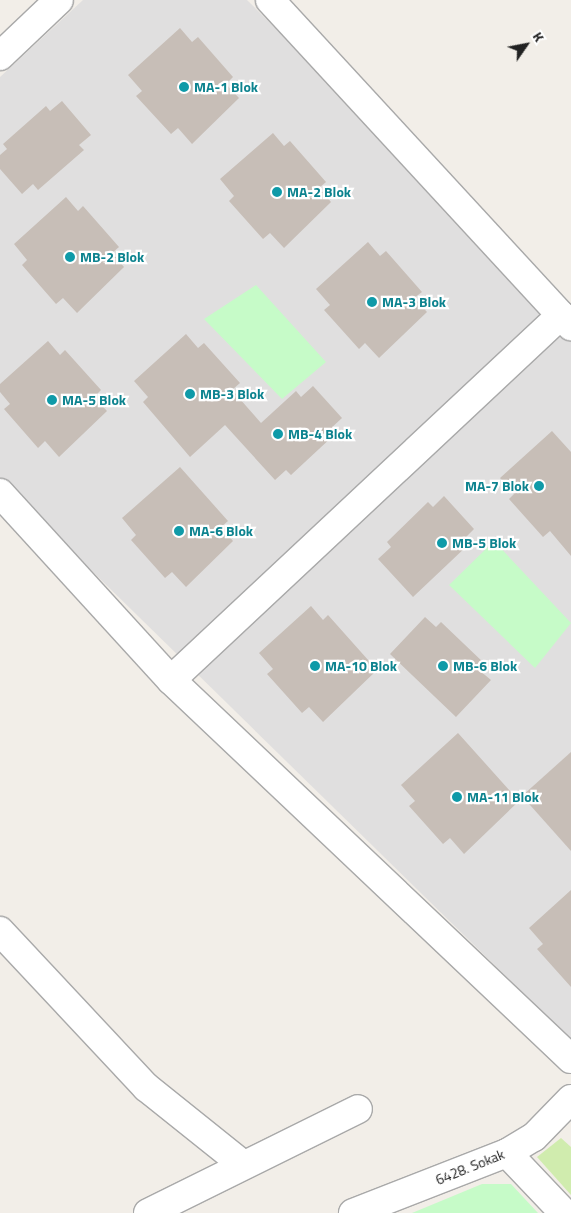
<!DOCTYPE html>
<style>
body{margin:0}
#map{position:relative;width:571px;height:1213px;overflow:hidden;background:#f2eee8;font-family:"Titillium Web",sans-serif}
div>[style]{position:absolute}
[style*='--x']{left:calc(var(--x)*1px);top:calc(var(--y)*1px);width:calc(var(--w)*1px);rotate:calc(var(--a)*1deg)}
.residential>*{inset:0;background:#e0dfdf}
.grass>*{inset:0;background:#d0ecae}
.park>*{inset:0;background:#c6fbc8}
.building>*{inset:0;background:#c7beb7}
.roads{filter:drop-shadow(1px 0 #a9a9a9) drop-shadow(-1px 0 #a9a9a9) drop-shadow(0 1px #a9a9a9) drop-shadow(0 -1px #a9a9a9)}
.minor>*{height:28px;margin:-14px;padding:0 14px;transform-origin:14px;border-radius:14px;background:#fff}
.dots>*{width:14px;height:14px;translate:-50% -50%;box-sizing:border-box;border:2px solid #fff;border-radius:50%}
span{translate:-50% -50%;white-space:nowrap;text-align:center;line-height:1.15;-webkit-text-stroke:4.5px #fff;paint-order:stroke}
.culture-label{font-size:14px;color:#0d838f;font-weight:700}
.left{translate:0 -50%;text-align:left}
.right{translate:-100% -50%;text-align:right}
.street-label{font-size:14px;color:#222}
.north{position:absolute;left:501px;top:20px;width:50px;height:50px;-webkit-text-stroke:4px #fff;paint-order:stroke;rotate:57deg;font-size:14px;font-weight:700;line-height:20px;text-align:center;color:#222}
.north::after{content:'';display:block;margin:auto;width:18px;height:22px;background:#222;clip-path:polygon(50% 0,100% 100%,50% 72%,0 100%)}
</style>
<div id="map">
<div class="residential">
<i style="clip-path:polygon(83px 0,247px 0,571px 319px,571px 1040px,0 481px,0 77px)"></i>
</div>
<div class="grass">
<i style="clip-path:polygon(561px 1138px,571px 1147px,571px 1195px,537px 1157px)"></i>
</div>
<div class="park">
<i style="clip-path:polygon(256px 285px,326px 362px,282px 399px,204px 319px)"></i>
<i style="clip-path:polygon(494px 541px,571px 623px,535px 668px,449px 585px)"></i>
<i style="clip-path:polygon(482px 1184px,511px 1184px,538px 1213px,412px 1213px)"></i>
</div>
<div class="building">
<i style="clip-path:polygon(180px 28px,192px 42px,198px 37px,233px 77px,226px 84px,239px 98px,192px 144px,178px 128px,171px 134px,136px 96px,142px 91px,128px 75px)"></i>
<i style="clip-path:polygon(62px 101px,91px 135px,79px 145px,84px 150px,38px 190px,33px 184px,22px 194px,0 169px,0 155px,7px 149px,3px 144px,46px 106px,50px 111px)"></i>
<i style="clip-path:polygon(273px 133px,284px 146px,290px 141px,326px 182px,319px 188px,331px 202px,284px 248px,270px 233px,263px 239px,229px 201px,234px 196px,220px 179px)"></i>
<i style="clip-path:polygon(66px 197px,78px 211px,83px 206px,119px 247px,112px 253px,124px 267px,77px 313px,63px 298px,56px 304px,22px 265px,27px 260px,14px 244px)"></i>
<i style="clip-path:polygon(368px 242px,380px 256px,386px 251px,422px 292px,414px 298px,427px 312px,379px 358px,365px 343px,359px 349px,324px 310px,330px 305px,316px 289px)"></i>
<i style="clip-path:polygon(186px 334px,198px 348px,204px 343px,240px 383px,232px 390px,261px 423px,296px 391px,301px 397px,313px 386px,342px 418px,328px 431px,333px 436px,291px 475px,286px 470px,275px 480px,225px 425px,190px 457px,143px 402px,148px 397px,134px 381px)"></i>
<i style="clip-path:polygon(48px 341px,60px 355px,65px 350px,101px 390px,94px 397px,107px 411px,59px 457px,45px 441px,38px 448px,4px 409px,10px 404px,0 392px,0 384px)"></i>
<i style="clip-path:polygon(552px 431px,571px 452px,571px 556px,550px 531px,543px 537px,509px 499px,514px 494px,500px 478px)"></i>
<i style="clip-path:polygon(180px 467px,228px 521px,221px 527px,233px 541px,186px 587px,172px 572px,165px 578px,131px 540px,136px 535px,122px 518px)"></i>
<i style="clip-path:polygon(444px 496px,474px 529px,463px 540px,468px 545px,413px 597px,378px 559px,391px 547px,387px 542px,428px 502px,433px 507px)"></i>
<i style="clip-path:polygon(311px 606px,323px 620px,328px 615px,377px 670px,323px 722px,309px 707px,302px 713px,267px 674px,273px 669px,259px 653px)"></i>
<i style="clip-path:polygon(425px 617px,436px 627px,441px 622px,485px 664px,479px 670px,491px 680px,456px 717px,390px 654px)"></i>
<i style="clip-path:polygon(458px 733px,519px 801px,464px 854px,450px 838px,443px 844px,409px 806px,415px 801px,401px 785px)"></i>
<i style="clip-path:polygon(571px 752px,571px 851px,522px 796px)"></i>
<i style="clip-path:polygon(571px 890px,571px 987px,537px 949px,543px 944px,529px 928px)"></i>
</div>
<div class="roads">
<div class="minor">
<i style="--x:270;--y:0;--w:444;--a:47.3"></i>
<i style="--x:0;--y:56;--w:81;--a:-43.5"></i>
<i style="--x:0;--y:493;--w:253;--a:47.6"></i>
<i style="--x:171;--y:680;--w:551;--a:43.46"></i>
<i style="--x:171;--y:680;--w:534;--a:-43.1"></i>
<i style="--x:0;--y:931;--w:214;--a:46.9"></i>
<i style="--x:146;--y:1087;--w:123;--a:38.7"></i>
<i style="--x:507;--y:1153;--w:83;--a:46.5"></i>
<i style="--x:148;--y:1213;--w:234;--a:-26.3"></i>
<i style="--x:353;--y:1213;--w:165;--a:-21.3"></i>
<i style="--x:507;--y:1153;--w:31;--a:-31"></i>
<i style="--x:534;--y:1137;--w:53;--a:-45.8"></i>
</div>
</div>
<div class="dots">
<i style="left:184px;top:87px;background:#0f9aa8"></i>
<i style="left:277px;top:192px;background:#0f9aa8"></i>
<i style="left:70px;top:257px;background:#0f9aa8"></i>
<i style="left:372px;top:302px;background:#0f9aa8"></i>
<i style="left:190px;top:394px;background:#0f9aa8"></i>
<i style="left:52px;top:400px;background:#0f9aa8"></i>
<i style="left:278px;top:434px;background:#0f9aa8"></i>
<i style="left:539px;top:486px;background:#0f9aa8"></i>
<i style="left:179px;top:531px;background:#0f9aa8"></i>
<i style="left:442px;top:543px;background:#0f9aa8"></i>
<i style="left:315px;top:666px;background:#0f9aa8"></i>
<i style="left:443px;top:666px;background:#0f9aa8"></i>
<i style="left:457px;top:797px;background:#0f9aa8"></i>
</div>
<div class="culture-label">
<span class="left" style="left:194px;top:87px">MA-1 Blok</span>
<span class="left" style="left:287px;top:192px">MA-2 Blok</span>
<span class="left" style="left:80px;top:257px">MB-2 Blok</span>
<span class="left" style="left:382px;top:302px">MA-3 Blok</span>
<span class="left" style="left:200px;top:394px">MB-3 Blok</span>
<span class="left" style="left:62px;top:400px">MA-5 Blok</span>
<span class="left" style="left:288px;top:434px">MB-4 Blok</span>
<span class="right" style="left:529px;top:486px">MA-7 Blok</span>
<span class="left" style="left:189px;top:531px">MA-6 Blok</span>
<span class="left" style="left:452px;top:543px">MB-5 Blok</span>
<span class="left" style="left:325px;top:666px">MA-10 Blok</span>
<span class="left" style="left:453px;top:666px">MB-6 Blok</span>
<span class="left" style="left:467px;top:797px">MA-11 Blok</span>
</div>
<div class="street-label">
<span style="left:470px;top:1167px;rotate:-22deg">6428. Sokak</span>
</div>
<div class="north">K</div>
</div>
